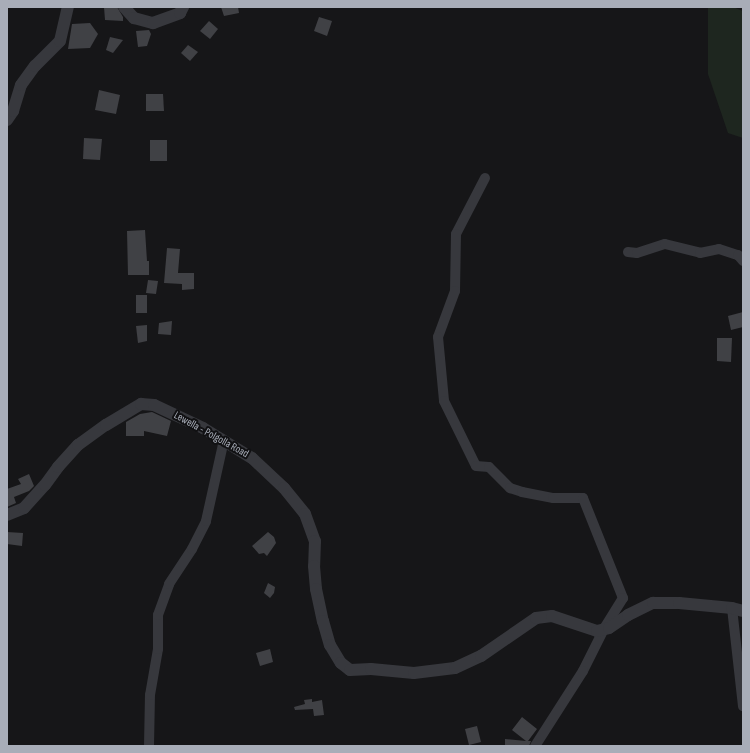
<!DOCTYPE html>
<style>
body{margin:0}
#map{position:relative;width:750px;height:753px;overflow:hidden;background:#161618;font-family:"Sofia Sans Condensed",sans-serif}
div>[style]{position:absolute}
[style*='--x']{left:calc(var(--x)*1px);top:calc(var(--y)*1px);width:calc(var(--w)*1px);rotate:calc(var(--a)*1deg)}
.green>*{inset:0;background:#1e261f}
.building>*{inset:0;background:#404145}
.minor>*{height:10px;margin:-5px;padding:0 5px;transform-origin:5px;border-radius:5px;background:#37383d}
.tertiary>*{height:12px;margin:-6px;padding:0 6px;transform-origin:6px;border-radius:6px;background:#37383d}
span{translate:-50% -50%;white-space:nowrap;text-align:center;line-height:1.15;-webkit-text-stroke:4px #111113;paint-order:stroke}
.street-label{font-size:11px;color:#a8adb8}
.frame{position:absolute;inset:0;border:8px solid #a8adb8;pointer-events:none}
</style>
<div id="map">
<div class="green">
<i style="clip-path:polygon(708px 7px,733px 7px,743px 11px,743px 138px,728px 133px,708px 74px)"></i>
</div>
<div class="building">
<i style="clip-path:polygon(104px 7px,117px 7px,123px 17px,123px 21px,105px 20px)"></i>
<i style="clip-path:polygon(221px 7px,238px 7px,239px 13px,224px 16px)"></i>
<i style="clip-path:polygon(319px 17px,332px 21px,327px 36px,314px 31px)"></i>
<i style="clip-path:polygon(209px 21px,218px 29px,210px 39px,200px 31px)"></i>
<i style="clip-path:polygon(90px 23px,98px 34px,90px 48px,68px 49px,72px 24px)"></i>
<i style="clip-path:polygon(149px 30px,151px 34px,147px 46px,138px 47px,136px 31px)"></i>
<i style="clip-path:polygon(110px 37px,123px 40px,113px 53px,106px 50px)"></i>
<i style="clip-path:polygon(188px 45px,198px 52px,190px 61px,181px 53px)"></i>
<i style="clip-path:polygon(99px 90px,120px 95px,116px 114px,95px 110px)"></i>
<i style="clip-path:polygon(146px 94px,163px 94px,164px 111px,146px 111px)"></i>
<i style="clip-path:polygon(84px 138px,102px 139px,100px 160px,83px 159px)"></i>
<i style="clip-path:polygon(150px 140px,167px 140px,167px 161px,150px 161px)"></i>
<i style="clip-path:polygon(145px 230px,147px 261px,149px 261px,149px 275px,128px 275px,127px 231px)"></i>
<i style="clip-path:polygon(167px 248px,180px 249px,178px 273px,194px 273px,194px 289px,182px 290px,182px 284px,164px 283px)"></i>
<i style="clip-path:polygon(148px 280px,158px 281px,156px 294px,146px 293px)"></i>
<i style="clip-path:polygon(136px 295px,147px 295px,147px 313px,136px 313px)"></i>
<i style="clip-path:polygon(743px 312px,743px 327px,731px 330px,728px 316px)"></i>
<i style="clip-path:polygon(172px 321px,171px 335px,158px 334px,159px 323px)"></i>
<i style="clip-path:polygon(147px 325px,147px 341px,138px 343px,136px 326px)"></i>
<i style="clip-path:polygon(717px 338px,732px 338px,731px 362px,717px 361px)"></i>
<i style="clip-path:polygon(152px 412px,171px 421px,167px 436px,144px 431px,144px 436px,126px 436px,126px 422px,140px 414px)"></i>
<i style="clip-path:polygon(29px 474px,34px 486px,29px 491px,14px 497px,16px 503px,7px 507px,7px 489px,21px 484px,18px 479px)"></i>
<i style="clip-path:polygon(7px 532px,23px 533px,22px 546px,7px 544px)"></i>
<i style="clip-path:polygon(268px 532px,274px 537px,276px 543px,267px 556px,264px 553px,259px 554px,252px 546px)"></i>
<i style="clip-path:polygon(268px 583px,275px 587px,274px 593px,270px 598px,264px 593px)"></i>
<i style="clip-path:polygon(270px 649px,273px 662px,260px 666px,256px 653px)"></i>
<i style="clip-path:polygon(312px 699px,312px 702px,322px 700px,324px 715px,314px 716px,313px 709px,295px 710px,294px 707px,305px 704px,304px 700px)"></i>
<i style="clip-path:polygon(522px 717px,537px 729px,528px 741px,531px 741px,529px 746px,505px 746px,505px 739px,526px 741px,512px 730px)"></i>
<i style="clip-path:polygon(477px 726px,481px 742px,469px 745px,465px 729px)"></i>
</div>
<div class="minor">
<i style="--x:485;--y:178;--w:63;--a:117.4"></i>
<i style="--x:456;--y:234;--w:57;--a:91"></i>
<i style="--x:455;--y:291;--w:49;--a:110.3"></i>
<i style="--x:438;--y:337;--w:64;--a:84.6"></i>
<i style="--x:444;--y:401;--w:72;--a:63.8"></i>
<i style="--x:476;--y:466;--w:13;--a:4"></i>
<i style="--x:489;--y:467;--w:30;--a:45"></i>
<i style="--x:510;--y:488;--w:13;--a:18"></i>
<i style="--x:522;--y:492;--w:32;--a:11"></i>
<i style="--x:553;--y:498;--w:30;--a:0"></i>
<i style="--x:583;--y:498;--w:108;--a:68.2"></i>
<i style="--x:623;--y:598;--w:36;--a:122"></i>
<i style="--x:604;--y:629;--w:47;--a:116.6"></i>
<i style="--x:583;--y:671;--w:89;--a:122.6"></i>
<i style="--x:628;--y:252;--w:9;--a:6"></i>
<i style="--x:637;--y:253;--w:29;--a:-18"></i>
<i style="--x:665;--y:244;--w:36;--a:14"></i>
<i style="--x:700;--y:253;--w:19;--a:-12"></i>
<i style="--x:719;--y:249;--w:20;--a:18"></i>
<i style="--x:738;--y:255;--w:8;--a:50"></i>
<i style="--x:732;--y:608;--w:99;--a:83.6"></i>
<i style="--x:149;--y:746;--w:51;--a:-88.9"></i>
<i style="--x:150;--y:695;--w:47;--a:-80.1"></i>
<i style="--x:158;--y:649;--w:34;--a:-90"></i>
<i style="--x:158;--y:615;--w:33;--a:-70"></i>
<i style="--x:169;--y:584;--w:42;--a:-56.7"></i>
<i style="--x:192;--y:549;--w:31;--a:-63"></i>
<i style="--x:206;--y:521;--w:83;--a:-77.5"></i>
</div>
<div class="tertiary">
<i style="--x:124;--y:7;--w:15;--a:48"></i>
<i style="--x:134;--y:18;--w:20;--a:15"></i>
<i style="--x:153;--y:23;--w:29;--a:-20"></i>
<i style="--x:180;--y:13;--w:7;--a:-63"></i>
<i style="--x:7;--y:120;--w:11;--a:-56"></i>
<i style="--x:13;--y:111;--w:27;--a:-73"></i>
<i style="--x:21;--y:85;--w:24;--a:-54"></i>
<i style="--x:35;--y:66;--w:35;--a:-45"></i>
<i style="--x:60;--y:41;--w:35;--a:-77"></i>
<i style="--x:7;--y:515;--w:18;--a:-22"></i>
<i style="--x:24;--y:508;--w:31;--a:-48"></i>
<i style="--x:45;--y:485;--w:22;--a:-54"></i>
<i style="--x:58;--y:467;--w:30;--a:-48"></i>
<i style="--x:78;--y:445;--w:34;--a:-36"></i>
<i style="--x:106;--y:425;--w:41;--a:-31"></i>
<i style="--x:141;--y:404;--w:13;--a:4"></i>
<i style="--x:154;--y:405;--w:54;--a:25.1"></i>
<i style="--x:203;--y:428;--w:57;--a:31.5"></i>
<i style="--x:252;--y:458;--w:44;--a:43.2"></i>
<i style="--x:284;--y:488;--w:33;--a:51"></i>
<i style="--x:305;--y:514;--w:29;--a:70"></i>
<i style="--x:315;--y:541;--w:25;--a:92"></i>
<i style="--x:314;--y:566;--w:23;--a:85"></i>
<i style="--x:316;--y:589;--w:33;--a:78"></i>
<i style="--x:323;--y:621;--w:25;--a:74"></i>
<i style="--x:330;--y:645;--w:21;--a:59"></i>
<i style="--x:341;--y:663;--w:11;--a:38"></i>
<i style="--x:350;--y:670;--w:21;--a:-3"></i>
<i style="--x:371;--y:669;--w:43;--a:5.3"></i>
<i style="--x:414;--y:673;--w:41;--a:-7"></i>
<i style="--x:455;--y:668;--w:29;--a:-25"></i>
<i style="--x:481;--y:656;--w:67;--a:-34.6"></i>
<i style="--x:536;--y:618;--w:16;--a:-7"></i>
<i style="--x:552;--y:616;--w:47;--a:18.4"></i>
<i style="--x:597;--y:631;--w:12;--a:-14"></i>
<i style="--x:609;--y:628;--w:23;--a:-34"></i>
<i style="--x:628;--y:615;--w:28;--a:-26"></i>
<i style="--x:653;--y:603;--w:26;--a:0"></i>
<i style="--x:679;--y:603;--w:53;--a:5.4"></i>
<i style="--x:732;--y:608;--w:11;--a:15"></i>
</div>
<div class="street-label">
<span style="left:211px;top:435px;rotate:29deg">Lewella - Polgolla Road</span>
</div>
<div class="frame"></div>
</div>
